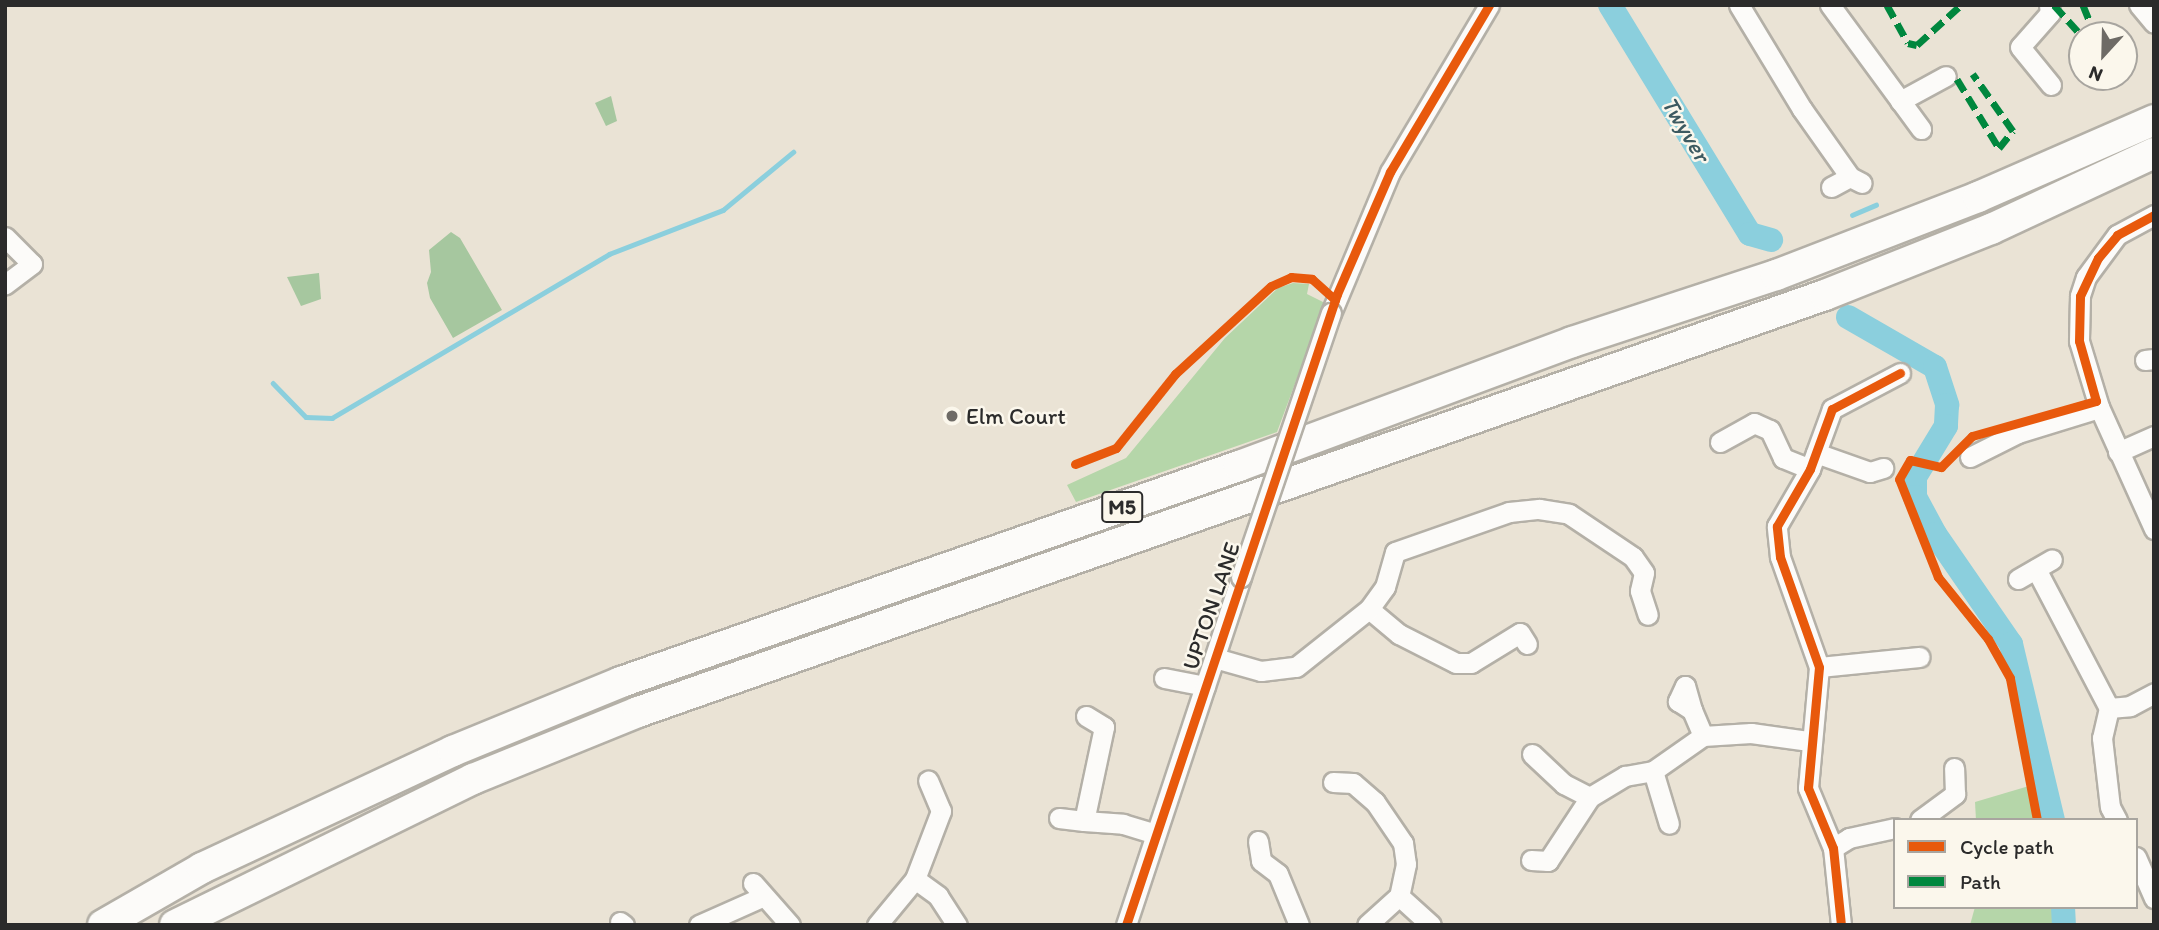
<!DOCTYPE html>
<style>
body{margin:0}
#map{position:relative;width:2159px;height:930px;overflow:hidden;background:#eae3d5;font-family:Itim,sans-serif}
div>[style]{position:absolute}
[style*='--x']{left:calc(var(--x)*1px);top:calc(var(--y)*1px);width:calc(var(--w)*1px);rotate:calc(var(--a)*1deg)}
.green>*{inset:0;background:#b5d6a9}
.forest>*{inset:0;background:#a6c79f}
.stream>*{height:4.5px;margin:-2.25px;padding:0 2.25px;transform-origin:2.25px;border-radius:2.25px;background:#8bcfdd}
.river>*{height:24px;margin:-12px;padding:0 12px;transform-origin:12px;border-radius:12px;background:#8bcfdd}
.roads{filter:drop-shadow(2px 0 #b4b0a7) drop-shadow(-2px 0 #b4b0a7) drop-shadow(0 2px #b4b0a7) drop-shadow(0 -2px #b4b0a7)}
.minor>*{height:19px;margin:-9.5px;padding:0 9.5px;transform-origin:9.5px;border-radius:9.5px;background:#fcfbf9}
.highway>*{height:30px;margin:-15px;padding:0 15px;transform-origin:15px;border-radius:15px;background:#fcfbf9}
.bridges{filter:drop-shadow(2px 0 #b4b0a7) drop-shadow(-2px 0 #b4b0a7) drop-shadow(0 2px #b4b0a7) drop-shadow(0 -2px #b4b0a7)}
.minor-bridge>*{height:19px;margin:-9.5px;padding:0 9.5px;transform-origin:9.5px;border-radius:9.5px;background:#fcfbf9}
.quiet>*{height:7px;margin-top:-3.5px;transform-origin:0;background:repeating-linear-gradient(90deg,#00873e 0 14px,transparent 0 21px)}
.cycleway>*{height:9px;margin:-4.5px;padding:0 4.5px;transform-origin:4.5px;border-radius:4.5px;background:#e8590c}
.dots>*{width:19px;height:19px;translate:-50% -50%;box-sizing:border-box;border:4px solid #fbf7ec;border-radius:50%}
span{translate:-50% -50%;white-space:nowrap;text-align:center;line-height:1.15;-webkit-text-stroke:5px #fbf7ec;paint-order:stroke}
.shield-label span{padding:2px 5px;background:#fbf7ec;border:2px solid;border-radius:5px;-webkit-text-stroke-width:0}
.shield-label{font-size:21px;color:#2b2b2b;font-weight:700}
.poi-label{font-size:23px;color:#2b2b2b}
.left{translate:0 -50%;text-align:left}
.street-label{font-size:23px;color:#2b2b2b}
.water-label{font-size:24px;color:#3c5a61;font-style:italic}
.frame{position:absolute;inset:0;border:7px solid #2b2b2b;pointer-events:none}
.legend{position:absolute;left:1893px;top:818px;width:245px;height:91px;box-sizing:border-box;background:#fbf7ec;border:2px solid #a8a59f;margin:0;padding:9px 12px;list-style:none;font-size:21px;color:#2b2b2b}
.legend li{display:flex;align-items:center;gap:14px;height:35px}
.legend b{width:35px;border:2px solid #a8a59f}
.north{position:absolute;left:2068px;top:21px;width:70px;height:70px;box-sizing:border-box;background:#fbf7ec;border:2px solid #a8a59f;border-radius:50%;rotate:202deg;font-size:19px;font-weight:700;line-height:28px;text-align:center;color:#2b2b2b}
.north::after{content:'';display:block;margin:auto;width:24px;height:32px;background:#6e6b66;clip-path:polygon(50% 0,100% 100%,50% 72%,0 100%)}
</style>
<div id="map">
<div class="green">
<i style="clip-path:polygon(1293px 283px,1309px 284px,1307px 294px,1325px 303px,1277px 432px,1076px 502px,1067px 485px,1126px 458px,1225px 338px,1278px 288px)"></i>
<i style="clip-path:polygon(2042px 782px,2054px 820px,1976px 820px,1975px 802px)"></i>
<i style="clip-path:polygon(1975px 907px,2067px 907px,2068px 925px,1970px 925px)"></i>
</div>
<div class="forest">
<i style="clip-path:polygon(611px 96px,617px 121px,606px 126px,595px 103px)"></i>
<i style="clip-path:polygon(451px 232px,460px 238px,502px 310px,453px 338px,430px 298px,427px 283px,431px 272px,429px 250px)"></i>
<i style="clip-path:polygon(319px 273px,321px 299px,301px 306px,287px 277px)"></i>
</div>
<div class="stream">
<i style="--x:1852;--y:215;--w:26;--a:-23"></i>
<i style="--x:273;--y:383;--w:47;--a:45.9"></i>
<i style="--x:306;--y:417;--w:26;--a:2"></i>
<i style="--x:332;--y:418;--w:322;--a:-30.6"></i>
<i style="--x:609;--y:254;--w:122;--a:-21.1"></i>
<i style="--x:723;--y:210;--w:91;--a:-39.6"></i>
</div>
<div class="river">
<i style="--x:1610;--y:5;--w:268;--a:58.6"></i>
<i style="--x:1750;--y:234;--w:22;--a:16"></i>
<i style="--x:1848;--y:317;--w:100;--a:29.9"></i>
<i style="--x:1935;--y:367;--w:40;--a:72"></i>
<i style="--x:1947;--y:405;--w:21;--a:93"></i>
<i style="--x:1946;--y:426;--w:60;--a:121.3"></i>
<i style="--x:1915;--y:477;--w:20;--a:90"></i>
<i style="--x:1915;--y:497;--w:42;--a:61.6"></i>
<i style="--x:1935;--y:534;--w:134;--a:55.4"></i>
<i style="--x:2011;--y:644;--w:181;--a:76.6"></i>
<i style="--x:2063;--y:907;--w:18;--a:87"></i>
</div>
<div class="roads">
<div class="minor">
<i style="--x:1739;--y:5;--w:122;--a:58.8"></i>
<i style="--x:1802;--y:109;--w:83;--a:54.8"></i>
<i style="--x:1850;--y:177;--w:13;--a:27"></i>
<i style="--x:1830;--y:5;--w:154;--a:53.7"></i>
<i style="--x:2049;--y:5;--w:8;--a:83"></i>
<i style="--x:2050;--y:13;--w:45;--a:131.4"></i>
<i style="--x:2020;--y:47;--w:49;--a:50.8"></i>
<i style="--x:2139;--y:5;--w:23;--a:50"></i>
<i style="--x:1900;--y:101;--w:52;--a:-28.5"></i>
<i style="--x:1831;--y:187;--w:21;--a:-28"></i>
<i style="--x:2154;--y:215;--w:42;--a:151.6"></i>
<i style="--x:2117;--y:235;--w:52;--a:126.4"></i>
<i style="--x:2086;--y:277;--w:20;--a:108"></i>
<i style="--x:2080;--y:296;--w:45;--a:91.3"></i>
<i style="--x:2079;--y:341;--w:69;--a:73.1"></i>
<i style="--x:2099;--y:407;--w:134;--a:65.7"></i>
<i style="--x:5;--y:237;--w:38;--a:45"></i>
<i style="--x:32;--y:264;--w:34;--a:143"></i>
<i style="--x:1331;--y:313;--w:153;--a:-67.3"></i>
<i style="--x:1390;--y:172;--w:194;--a:-59.3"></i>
<i style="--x:2145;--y:360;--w:9;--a:-6"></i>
<i style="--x:1720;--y:442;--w:39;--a:-29"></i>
<i style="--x:1754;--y:423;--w:17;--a:24"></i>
<i style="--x:1770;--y:430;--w:31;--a:65"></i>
<i style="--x:1783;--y:458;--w:29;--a:22"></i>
<i style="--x:2118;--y:452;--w:39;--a:-24"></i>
<i style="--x:1816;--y:453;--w:57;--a:19.4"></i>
<i style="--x:1870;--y:472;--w:14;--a:-17"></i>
<i style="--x:1970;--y:457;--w:54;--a:-26.6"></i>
<i style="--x:2018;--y:433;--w:85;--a:-17.2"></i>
<i style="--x:2036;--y:569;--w:157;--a:62.3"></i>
<i style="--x:2109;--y:708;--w:31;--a:103"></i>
<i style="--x:2102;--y:738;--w:69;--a:83.4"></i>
<i style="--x:2110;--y:807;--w:15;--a:62"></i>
<i style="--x:2018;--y:579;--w:39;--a:-30"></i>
<i style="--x:1369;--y:609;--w:39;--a:40"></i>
<i style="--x:1399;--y:634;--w:64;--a:27"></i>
<i style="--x:1456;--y:663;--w:15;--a:0"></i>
<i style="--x:1471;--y:663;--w:57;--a:-31.5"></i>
<i style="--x:1520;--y:633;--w:13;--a:58"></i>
<i style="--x:1215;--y:658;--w:48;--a:15.8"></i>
<i style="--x:1261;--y:671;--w:35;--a:-7"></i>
<i style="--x:1296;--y:667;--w:93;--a:-38.5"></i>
<i style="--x:1369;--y:609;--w:27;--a:-54"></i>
<i style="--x:1385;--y:587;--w:36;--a:-74"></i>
<i style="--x:1395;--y:552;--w:121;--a:-19.3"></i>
<i style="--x:1509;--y:512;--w:30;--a:-6"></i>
<i style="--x:1539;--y:509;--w:30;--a:9"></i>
<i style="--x:1569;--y:514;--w:77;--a:33.9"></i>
<i style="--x:1633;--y:557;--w:19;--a:55"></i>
<i style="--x:1644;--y:573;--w:18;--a:103"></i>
<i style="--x:1640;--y:591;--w:25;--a:72"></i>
<i style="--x:1819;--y:667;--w:101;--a:-5.7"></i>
<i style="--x:1164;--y:678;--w:42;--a:11"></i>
<i style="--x:2109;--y:708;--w:21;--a:-5"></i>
<i style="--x:2130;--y:706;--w:27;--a:-28"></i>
<i style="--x:1692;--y:710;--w:25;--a:-106"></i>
<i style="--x:1685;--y:686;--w:17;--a:115"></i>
<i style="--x:1678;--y:701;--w:17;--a:33"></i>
<i style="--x:1692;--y:710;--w:28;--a:67"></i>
<i style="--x:1086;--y:716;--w:21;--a:31"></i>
<i style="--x:1104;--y:727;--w:96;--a:102"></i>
<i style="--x:1084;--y:821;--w:39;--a:4"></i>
<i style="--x:1123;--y:824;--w:34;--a:17"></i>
<i style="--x:1532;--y:754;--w:44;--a:43.2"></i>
<i style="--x:1564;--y:784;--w:29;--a:27"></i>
<i style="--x:1653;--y:771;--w:55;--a:73.2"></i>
<i style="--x:1333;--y:782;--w:20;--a:3"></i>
<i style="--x:1353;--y:783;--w:29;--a:41"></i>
<i style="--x:1375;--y:802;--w:50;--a:55.7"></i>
<i style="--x:1403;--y:843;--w:21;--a:82"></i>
<i style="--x:1406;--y:864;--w:33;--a:102"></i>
<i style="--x:1399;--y:896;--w:43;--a:137.8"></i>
<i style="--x:1059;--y:818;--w:25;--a:7"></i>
<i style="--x:1920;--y:820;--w:44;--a:-36.6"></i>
<i style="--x:1955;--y:794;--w:26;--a:-92"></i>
<i style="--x:1258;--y:841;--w:20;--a:81"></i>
<i style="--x:1261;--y:861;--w:21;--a:37"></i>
<i style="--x:1278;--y:874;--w:55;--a:67.6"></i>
<i style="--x:1833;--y:848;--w:19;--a:-32"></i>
<i style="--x:1849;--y:838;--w:47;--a:-12.3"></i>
<i style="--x:2136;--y:857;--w:45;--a:66.3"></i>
<i style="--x:1531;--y:860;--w:17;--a:3"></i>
<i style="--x:1548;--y:861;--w:77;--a:-56.7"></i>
<i style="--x:1590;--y:797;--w:41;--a:-31"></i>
<i style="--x:1625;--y:776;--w:28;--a:-10"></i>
<i style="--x:1653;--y:771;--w:61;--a:-35"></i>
<i style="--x:1703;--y:736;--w:48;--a:-3.6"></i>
<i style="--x:1751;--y:733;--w:59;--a:7.9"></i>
<i style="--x:915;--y:879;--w:29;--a:36"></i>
<i style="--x:938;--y:896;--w:35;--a:57"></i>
<i style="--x:753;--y:883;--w:56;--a:48.6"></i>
<i style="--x:1399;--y:896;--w:43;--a:42.2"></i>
<i style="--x:620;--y:922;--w:5;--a:37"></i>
<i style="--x:699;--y:925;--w:71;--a:-24"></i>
<i style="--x:877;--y:925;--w:60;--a:-50.4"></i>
<i style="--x:915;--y:879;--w:73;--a:-69.1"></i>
<i style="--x:941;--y:811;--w:33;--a:-113"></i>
<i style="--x:1126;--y:925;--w:367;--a:-71.7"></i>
<i style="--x:1841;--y:925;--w:77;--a:-95.9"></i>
<i style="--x:1833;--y:848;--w:65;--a:-112.6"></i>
<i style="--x:1808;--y:788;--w:121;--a:-84.8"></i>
<i style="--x:1819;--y:667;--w:117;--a:-109.5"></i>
<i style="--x:1780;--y:557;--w:31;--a:-96"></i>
<i style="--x:1777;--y:526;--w:66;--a:-59.9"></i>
<i style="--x:1810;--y:469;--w:64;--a:-69.9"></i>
<i style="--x:1832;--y:409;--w:77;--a:-27.9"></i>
</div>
<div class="highway">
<i style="--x:103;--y:925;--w:114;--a:-29.9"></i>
<i style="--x:202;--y:868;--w:277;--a:-25"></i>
<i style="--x:453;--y:751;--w:182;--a:-22.3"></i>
<i style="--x:621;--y:682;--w:655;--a:-19.27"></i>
<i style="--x:1239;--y:466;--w:355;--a:-20.4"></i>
<i style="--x:1572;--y:342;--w:215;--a:-18.2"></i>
<i style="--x:1776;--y:275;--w:217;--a:-21.1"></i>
<i style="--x:1978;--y:197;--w:192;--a:-23.6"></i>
<i style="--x:175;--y:925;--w:332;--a:-26.1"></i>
<i style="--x:473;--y:779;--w:178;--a:-22.1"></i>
<i style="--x:638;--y:712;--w:1258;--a:-19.36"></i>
<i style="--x:1825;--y:295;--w:179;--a:-21.7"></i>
<i style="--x:1991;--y:229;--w:180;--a:-25"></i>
</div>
</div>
<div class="bridges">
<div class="minor-bridge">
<i style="--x:1241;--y:577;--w:279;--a:-71.2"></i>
</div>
</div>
<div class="quiet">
<i style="--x:1887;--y:5;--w:43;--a:61.1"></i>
<i style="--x:1908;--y:43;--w:9;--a:13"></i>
<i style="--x:1917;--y:45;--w:59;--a:-42.3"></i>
<i style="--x:2054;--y:5;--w:42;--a:47.9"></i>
<i style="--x:2083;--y:5;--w:32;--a:68"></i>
<i style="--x:2120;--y:77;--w:3;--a:0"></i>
<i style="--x:1957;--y:79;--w:81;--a:58.7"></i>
<i style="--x:1999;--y:148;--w:22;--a:-51"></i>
<i style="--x:2013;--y:131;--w:70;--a:-125.1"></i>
</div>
<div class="cycleway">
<i style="--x:1075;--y:464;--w:44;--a:-21.3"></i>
<i style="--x:1116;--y:448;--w:95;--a:-51.4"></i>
<i style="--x:1175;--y:374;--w:130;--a:-42.5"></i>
<i style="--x:1271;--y:286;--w:22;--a:-24"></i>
<i style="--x:1291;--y:277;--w:21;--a:5"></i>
<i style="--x:1312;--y:279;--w:31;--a:42"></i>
<i style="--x:2037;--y:820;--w:145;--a:-100.8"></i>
<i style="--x:2010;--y:678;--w:45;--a:-119.4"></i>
<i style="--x:1988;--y:639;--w:80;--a:-128.9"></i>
<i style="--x:1938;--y:577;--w:105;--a:-111.7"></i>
<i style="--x:1899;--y:479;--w:22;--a:-60"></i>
<i style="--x:1910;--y:460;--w:32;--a:13"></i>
<i style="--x:1941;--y:467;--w:44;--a:-45"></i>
<i style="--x:1972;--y:436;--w:129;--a:-15.8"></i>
<i style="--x:2096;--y:401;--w:62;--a:-105.8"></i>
<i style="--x:2079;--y:341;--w:45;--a:-88.7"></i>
<i style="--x:2080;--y:296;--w:42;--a:-64.7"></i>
<i style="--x:2098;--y:258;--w:30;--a:-50"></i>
<i style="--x:2117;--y:235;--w:42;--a:-28.4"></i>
<i style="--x:1126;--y:925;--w:665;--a:-71.51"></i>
<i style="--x:1337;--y:294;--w:133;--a:-66.5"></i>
<i style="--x:1390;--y:172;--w:194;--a:-59.3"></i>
<i style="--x:1841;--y:925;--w:77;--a:-95.9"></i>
<i style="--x:1833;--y:848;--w:65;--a:-112.6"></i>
<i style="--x:1808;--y:788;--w:121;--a:-84.8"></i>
<i style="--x:1819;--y:667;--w:117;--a:-109.5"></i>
<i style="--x:1780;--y:557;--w:31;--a:-96"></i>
<i style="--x:1777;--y:526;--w:66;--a:-59.9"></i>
<i style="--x:1810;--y:469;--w:64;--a:-69.9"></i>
<i style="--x:1832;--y:409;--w:77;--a:-27.9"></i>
</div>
<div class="dots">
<i style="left:952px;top:416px;background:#6e6b66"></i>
</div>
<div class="shield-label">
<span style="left:1122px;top:507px">M5</span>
</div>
<div class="poi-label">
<span class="left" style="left:966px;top:416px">Elm Court</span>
</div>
<div class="street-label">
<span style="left:1211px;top:606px;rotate:-71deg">UPTON LANE</span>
</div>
<div class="water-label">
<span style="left:1686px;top:129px;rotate:59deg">Twyver</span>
</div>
<div class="frame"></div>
<ul class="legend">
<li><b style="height:9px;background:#e8590c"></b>Cycle path</li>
<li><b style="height:9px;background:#00873e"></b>Path</li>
</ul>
<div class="north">N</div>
</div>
